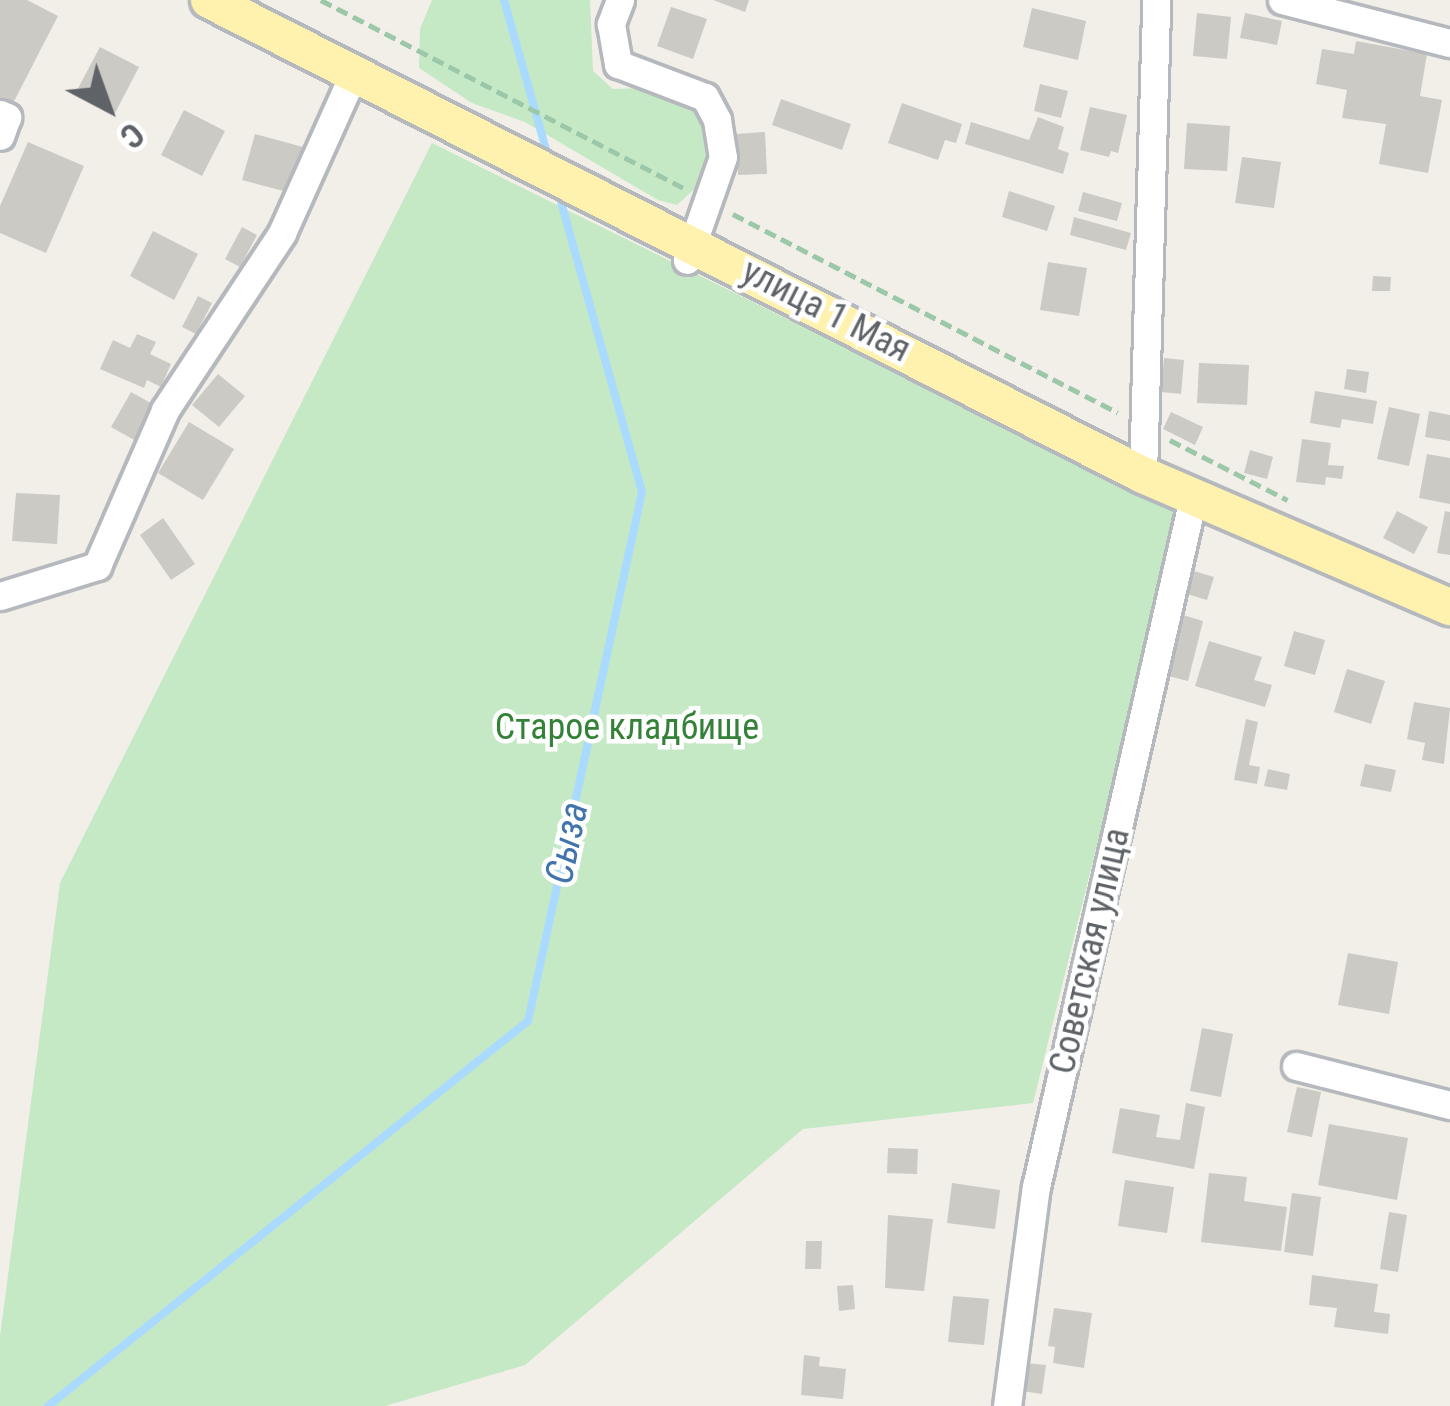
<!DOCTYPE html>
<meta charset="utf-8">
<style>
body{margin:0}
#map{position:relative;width:1450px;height:1406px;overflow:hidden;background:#f1efe8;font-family:"Roboto Condensed",sans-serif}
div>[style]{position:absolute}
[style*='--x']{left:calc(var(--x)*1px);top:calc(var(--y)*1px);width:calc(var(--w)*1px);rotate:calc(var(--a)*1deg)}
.green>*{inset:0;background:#c5e8c5}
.stream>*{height:8px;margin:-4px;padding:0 4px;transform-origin:4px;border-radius:4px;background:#aadaff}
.building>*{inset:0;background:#cccac5}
.path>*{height:4.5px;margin-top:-2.25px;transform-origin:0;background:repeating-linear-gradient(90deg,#9cc7a9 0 12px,transparent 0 18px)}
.roads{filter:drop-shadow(3px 0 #b5b8bc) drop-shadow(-3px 0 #b5b8bc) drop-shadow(0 3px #b5b8bc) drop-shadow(0 -3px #b5b8bc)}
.minor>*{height:27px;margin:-13.5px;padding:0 13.5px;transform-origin:13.5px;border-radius:13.5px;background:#fff}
.major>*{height:36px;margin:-18px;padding:0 18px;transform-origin:18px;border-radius:18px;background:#fff2af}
span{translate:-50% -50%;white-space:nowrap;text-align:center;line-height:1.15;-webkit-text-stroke:9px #fff;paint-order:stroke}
.street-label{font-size:36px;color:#5f6368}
.park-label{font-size:36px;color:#348238}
.water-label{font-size:39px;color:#4174aa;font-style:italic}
.north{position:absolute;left:48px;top:48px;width:120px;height:120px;-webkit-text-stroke:9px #fff;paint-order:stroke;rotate:139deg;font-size:33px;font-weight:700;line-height:48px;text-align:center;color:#5f6368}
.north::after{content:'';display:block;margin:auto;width:42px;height:54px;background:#5f6368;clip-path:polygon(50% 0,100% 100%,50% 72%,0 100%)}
</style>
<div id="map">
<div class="green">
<i style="clip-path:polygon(432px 0,590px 0,593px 71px,613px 89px,669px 87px,703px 118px,710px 147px,702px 182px,677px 205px,658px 200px,525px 122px,472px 103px,419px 68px,420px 29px)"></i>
<i style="clip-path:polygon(432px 143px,1179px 513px,1033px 1103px,803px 1129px,525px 1365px,385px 1406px,0 1406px,0 1336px,60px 883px)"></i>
</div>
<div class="stream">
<i style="--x:504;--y:0;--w:166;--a:74.3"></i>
<i style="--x:48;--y:1406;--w:615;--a:-38.73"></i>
<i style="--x:528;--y:1021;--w:541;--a:-77.84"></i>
<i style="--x:642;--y:492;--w:312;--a:-105.6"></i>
</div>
<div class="building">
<i style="clip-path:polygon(0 0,27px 0,58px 16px,9px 111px,0 107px)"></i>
<i style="clip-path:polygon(713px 0,749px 0,745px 12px)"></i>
<i style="clip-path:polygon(671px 7px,707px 19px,693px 59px,657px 46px)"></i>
<i style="clip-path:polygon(1032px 8px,1086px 21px,1078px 60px,1023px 47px)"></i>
<i style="clip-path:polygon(1197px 13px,1231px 17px,1227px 59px,1193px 56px)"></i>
<i style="clip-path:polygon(1245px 13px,1282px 21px,1277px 45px,1240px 38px)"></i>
<i style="clip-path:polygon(1356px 41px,1427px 54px,1420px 96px,1442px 100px,1428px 173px,1379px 164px,1386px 124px,1342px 118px,1347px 90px,1316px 84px,1322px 49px,1354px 54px)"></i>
<i style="clip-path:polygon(100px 47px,139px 67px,115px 113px,76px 92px)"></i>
<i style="clip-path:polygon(1040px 84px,1068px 91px,1061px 118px,1034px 111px)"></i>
<i style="clip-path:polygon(781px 99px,851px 124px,842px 150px,772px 125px)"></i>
<i style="clip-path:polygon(902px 103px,962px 124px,956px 143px,945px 140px,938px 160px,888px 143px)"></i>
<i style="clip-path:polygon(1090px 107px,1127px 115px,1118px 153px,1111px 151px,1109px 157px,1080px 150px)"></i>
<i style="clip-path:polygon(184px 110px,225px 131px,202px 176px,161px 155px)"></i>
<i style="clip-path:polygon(1038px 117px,1064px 127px,1058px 149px,1069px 153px,1063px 174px,965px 144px,971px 122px,1029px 140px)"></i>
<i style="clip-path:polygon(1187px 123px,1230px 126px,1227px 171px,1184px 169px)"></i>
<i style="clip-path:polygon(765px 132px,767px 174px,738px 175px,736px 134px)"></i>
<i style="clip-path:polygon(255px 134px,303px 147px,291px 193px,242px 180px)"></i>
<i style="clip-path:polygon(28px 142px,84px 166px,46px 253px,0 233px,0 206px)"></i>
<i style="clip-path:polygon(1242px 157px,1281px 162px,1274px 208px,1235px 203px)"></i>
<i style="clip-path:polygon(1009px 191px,1055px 206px,1047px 231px,1002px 217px)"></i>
<i style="clip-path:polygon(1083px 192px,1122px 203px,1117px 221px,1078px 211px)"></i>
<i style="clip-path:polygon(1074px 217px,1131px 233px,1126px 250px,1070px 235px)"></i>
<i style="clip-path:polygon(242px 227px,257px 235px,240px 267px,225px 259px)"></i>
<i style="clip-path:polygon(153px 231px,198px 254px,174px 300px,130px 276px)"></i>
<i style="clip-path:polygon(1048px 262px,1087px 268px,1079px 316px,1040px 310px)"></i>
<i style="clip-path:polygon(1373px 276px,1391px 277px,1390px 291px,1372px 291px)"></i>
<i style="clip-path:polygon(198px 296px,212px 303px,196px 334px,182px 327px)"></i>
<i style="clip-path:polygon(137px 334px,156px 342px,150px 354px,171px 364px,161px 387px,147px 380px,144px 388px,100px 369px,113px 340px,130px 348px)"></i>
<i style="clip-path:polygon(1164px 358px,1184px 360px,1181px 394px,1161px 392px)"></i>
<i style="clip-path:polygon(1199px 363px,1249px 365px,1247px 405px,1197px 403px)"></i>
<i style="clip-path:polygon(1347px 369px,1369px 372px,1366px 393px,1344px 389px)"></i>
<i style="clip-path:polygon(218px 374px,245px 396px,219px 427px,192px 405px)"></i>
<i style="clip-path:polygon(1315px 391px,1377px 401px,1373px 424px,1342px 419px,1340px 428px,1310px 423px)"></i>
<i style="clip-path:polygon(131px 392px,156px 406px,136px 441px,111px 427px)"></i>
<i style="clip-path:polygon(1389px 407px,1420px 414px,1409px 466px,1377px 459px)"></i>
<i style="clip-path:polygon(1429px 411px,1450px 415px,1450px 441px,1425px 437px)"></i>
<i style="clip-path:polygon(1171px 412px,1203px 427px,1195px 445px,1163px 429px)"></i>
<i style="clip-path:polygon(189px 422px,234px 449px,203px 500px,158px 473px)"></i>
<i style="clip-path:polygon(1302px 439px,1331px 443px,1328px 465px,1344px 466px,1342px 479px,1326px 477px,1325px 485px,1296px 482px)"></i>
<i style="clip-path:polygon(1250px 450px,1273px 457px,1267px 479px,1244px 473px)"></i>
<i style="clip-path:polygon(1427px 454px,1450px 458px,1450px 504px,1419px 498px)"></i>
<i style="clip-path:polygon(16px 493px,60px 495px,57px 544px,12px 541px)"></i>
<i style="clip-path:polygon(1397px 511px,1428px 527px,1414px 554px,1383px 538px)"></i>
<i style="clip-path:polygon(1445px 511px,1450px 512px,1450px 555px,1437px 553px)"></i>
<i style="clip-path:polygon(163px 518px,195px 564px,171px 580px,140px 535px)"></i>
<i style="clip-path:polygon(1194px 571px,1214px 577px,1207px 600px,1187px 594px)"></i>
<i style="clip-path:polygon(1183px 615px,1203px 621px,1188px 681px,1168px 676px)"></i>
<i style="clip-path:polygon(1294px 631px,1325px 640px,1315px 675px,1284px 666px)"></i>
<i style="clip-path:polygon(1209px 641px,1262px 657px,1254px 680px,1272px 685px,1265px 707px,1195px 686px)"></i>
<i style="clip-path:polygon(1347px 669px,1385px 681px,1371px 724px,1334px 712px)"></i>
<i style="clip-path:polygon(1414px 702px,1450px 708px,1444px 764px,1422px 760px,1425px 743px,1407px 739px)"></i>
<i style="clip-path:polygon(1246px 719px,1258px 722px,1249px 765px,1260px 767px,1257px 784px,1234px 780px)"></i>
<i style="clip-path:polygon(1365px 764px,1396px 770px,1391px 792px,1360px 786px)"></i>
<i style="clip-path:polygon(1268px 769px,1290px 774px,1287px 790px,1264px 786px)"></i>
<i style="clip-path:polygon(1348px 953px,1398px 962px,1389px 1014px,1338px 1005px)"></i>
<i style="clip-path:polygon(1202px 1028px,1233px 1034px,1221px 1097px,1190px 1091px)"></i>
<i style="clip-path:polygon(1297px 1087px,1321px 1092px,1312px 1137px,1287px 1132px)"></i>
<i style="clip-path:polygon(1186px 1103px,1205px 1107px,1194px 1169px,1112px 1153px,1120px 1108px,1160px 1115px,1156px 1137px,1180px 1140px)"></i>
<i style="clip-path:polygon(1329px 1124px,1408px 1138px,1397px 1200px,1318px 1185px)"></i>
<i style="clip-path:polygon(888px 1148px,918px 1149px,917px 1174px,887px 1173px)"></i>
<i style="clip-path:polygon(1209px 1173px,1247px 1177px,1244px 1201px,1287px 1207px,1281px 1251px,1201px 1242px)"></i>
<i style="clip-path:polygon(1125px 1180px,1174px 1187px,1167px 1233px,1118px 1226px)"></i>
<i style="clip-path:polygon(952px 1183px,1000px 1190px,995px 1229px,947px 1223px)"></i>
<i style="clip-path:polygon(1292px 1193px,1321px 1197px,1313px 1256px,1284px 1252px)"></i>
<i style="clip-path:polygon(1389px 1212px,1407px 1215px,1398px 1272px,1380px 1269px)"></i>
<i style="clip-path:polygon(888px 1215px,933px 1219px,924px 1291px,885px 1288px)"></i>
<i style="clip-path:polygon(806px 1241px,822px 1241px,821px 1269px,805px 1269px)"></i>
<i style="clip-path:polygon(1312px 1275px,1378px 1284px,1374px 1312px,1390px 1314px,1388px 1334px,1334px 1327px,1337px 1308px,1309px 1305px)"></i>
<i style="clip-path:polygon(853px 1285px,855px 1309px,839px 1311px,837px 1286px)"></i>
<i style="clip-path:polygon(953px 1296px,989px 1299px,984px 1345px,948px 1342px)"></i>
<i style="clip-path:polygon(1054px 1308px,1092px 1313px,1084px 1368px,1053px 1363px,1055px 1347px,1048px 1346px)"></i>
<i style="clip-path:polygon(804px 1355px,820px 1357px,819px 1366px,846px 1369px,843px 1399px,801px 1395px)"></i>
<i style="clip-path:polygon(1025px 1363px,1046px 1365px,1042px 1394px,1022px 1391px)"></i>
</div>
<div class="path">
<i style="--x:321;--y:0;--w:411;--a:27.4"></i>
<i style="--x:733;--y:214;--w:433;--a:27.3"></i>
<i style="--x:1170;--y:440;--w:132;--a:27"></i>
</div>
<div class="roads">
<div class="minor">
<i style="--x:620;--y:0;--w:26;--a:111"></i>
<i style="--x:611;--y:24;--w:41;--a:80.1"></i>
<i style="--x:618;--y:64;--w:93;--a:20.8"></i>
<i style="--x:705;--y:97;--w:26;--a:62"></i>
<i style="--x:717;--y:120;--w:37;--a:81"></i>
<i style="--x:723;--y:157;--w:109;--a:109.3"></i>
<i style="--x:1282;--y:0;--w:173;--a:14.4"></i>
<i style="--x:0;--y:114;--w:8;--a:23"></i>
<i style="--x:7;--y:117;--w:20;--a:110"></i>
<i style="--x:1143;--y:475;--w:475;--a:-88.4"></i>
<i style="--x:0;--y:596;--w:102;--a:-17.2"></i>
<i style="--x:97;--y:566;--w:170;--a:-66.4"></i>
<i style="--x:165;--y:410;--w:212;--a:-56.5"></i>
<i style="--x:282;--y:233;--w:173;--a:-65.8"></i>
<i style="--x:1296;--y:1066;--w:159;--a:14.2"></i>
<i style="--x:1007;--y:1406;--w:221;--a:-82.5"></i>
<i style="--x:1036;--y:1187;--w:707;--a:-77.16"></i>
</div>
<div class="major">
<i style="--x:209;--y:0;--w:1048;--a:26.96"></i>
<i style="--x:1143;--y:475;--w:334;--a:23.3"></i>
</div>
</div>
<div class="street-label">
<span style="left:826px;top:311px;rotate:27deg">улица 1 Мая</span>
<span style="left:1090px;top:951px;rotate:-77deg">Советская улица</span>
</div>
<div class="park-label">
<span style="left:627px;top:728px">Старое кладбище</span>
</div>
<div class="water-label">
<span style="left:567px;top:843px;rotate:-78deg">Сыза</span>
</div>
<div class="north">С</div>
</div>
